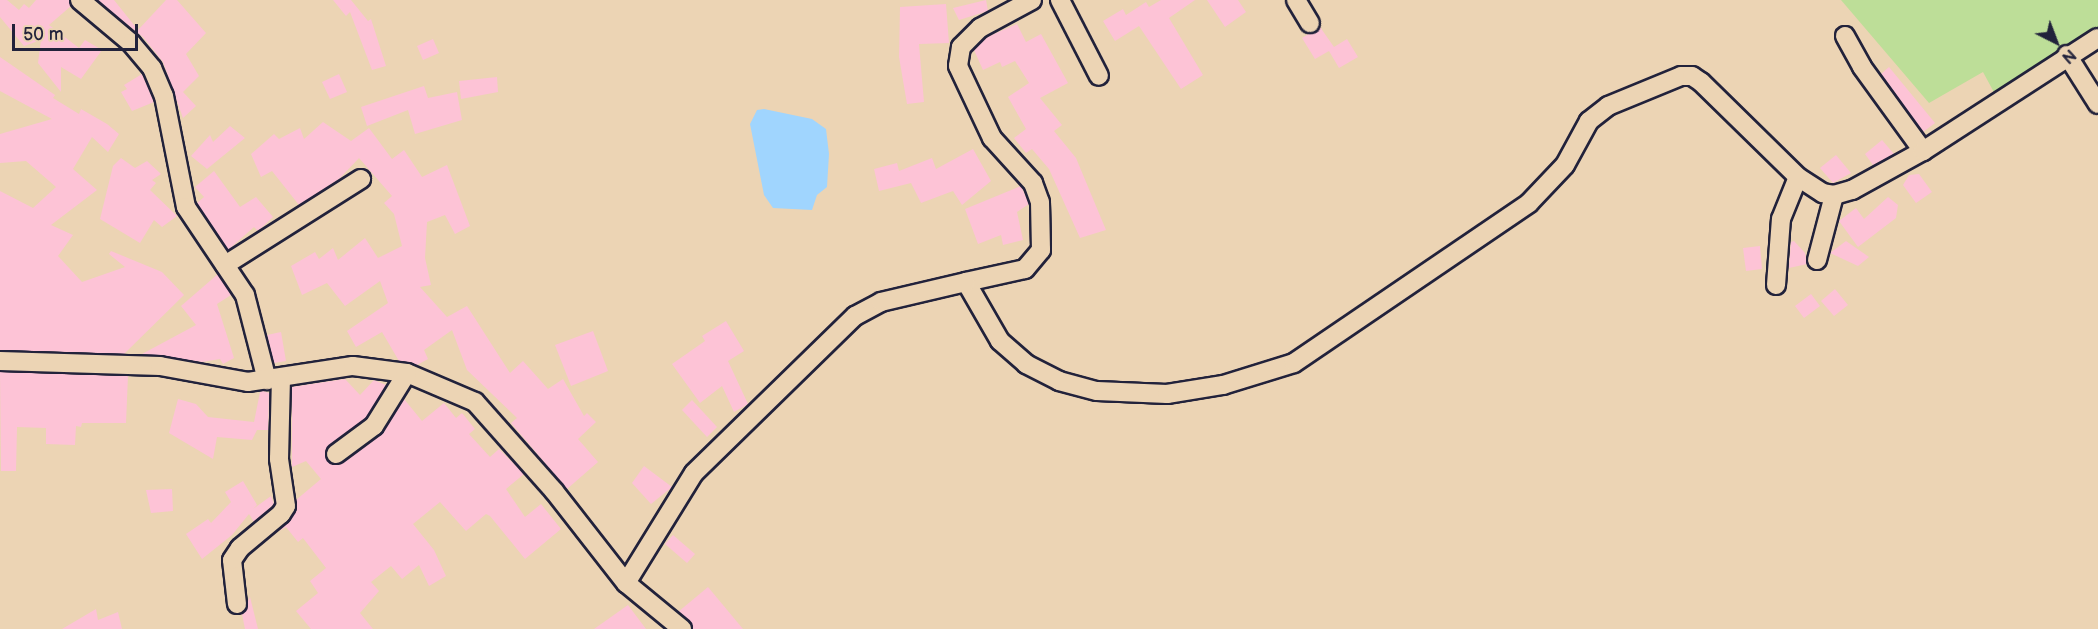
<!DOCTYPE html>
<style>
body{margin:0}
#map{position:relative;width:2098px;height:629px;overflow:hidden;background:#ecd4b4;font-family:"Balsamiq Sans",sans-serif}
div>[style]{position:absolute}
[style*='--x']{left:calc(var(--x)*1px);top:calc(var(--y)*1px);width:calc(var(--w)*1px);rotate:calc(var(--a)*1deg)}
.green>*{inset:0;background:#bdde98}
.water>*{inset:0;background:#a0d5fe}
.building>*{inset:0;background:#fdc3d6}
.roads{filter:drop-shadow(2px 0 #22223b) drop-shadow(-2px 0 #22223b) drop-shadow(0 2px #22223b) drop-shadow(0 -2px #22223b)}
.minor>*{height:18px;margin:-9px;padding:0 9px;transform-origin:9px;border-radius:9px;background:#ecd4b4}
span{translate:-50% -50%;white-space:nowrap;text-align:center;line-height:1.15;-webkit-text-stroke:4.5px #ecd4b4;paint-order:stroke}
.north{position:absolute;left:2026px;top:12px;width:60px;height:60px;-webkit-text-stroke:4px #ecd4b4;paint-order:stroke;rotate:138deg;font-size:16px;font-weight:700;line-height:24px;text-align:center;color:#22223b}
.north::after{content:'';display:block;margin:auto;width:21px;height:27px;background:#22223b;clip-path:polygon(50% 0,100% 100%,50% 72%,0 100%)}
.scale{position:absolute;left:12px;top:24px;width:126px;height:27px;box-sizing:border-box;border:3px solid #22223b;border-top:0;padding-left:8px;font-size:18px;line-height:21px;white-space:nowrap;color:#22223b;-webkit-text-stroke:4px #ecd4b4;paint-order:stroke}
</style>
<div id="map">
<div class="green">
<i style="clip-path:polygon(1841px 0,2098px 0,2098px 31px,1996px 96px,1983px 72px,1929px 103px)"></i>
</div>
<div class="water">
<i style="clip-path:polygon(764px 109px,812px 119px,826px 129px,829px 154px,827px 187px,817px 195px,812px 210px,773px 208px,764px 195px,750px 124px,757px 110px)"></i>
</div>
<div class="building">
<i style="clip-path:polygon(0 0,7px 0,19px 10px,24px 4px,29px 8px,36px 0,69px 0,71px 6px,49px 25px,79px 48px,85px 40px,102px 50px,81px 79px,61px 67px,61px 92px,38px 63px,41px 40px,24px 46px,0 17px)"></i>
<i style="clip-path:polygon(97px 0,114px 0,138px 30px,166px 0,177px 0,206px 33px,186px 54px,199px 76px,183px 92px,196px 106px,183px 118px,163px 62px,143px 37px)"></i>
<i style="clip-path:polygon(333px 0,351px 0,368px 21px,371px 19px,386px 66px,372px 70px,350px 12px,346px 16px)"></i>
<i style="clip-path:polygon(986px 0,988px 11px,959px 20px,953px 8px)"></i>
<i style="clip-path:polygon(1161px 0,1195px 0,1169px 18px,1203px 75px,1181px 89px,1139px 26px,1115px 41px,1103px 21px,1123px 9px,1126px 15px,1146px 2px,1149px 7px)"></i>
<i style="clip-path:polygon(1207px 0,1238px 0,1246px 12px,1225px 27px)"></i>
<i style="clip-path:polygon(946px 4px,949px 43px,919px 44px,924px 102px,907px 104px,899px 57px,900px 7px)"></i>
<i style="clip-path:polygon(1017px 24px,1026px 42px,1041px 34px,1068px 83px,1040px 98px,1062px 125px,1054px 131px,1076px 158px,1106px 230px,1080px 238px,1049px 169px,1032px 149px,1026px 153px,1014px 138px,1026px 129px,1008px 97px,1029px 83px,1015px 61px,1002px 67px,1000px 62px,983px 70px,974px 50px,987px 37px)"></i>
<i style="clip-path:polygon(1320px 27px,1334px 47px,1347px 39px,1358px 57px,1339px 68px,1329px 51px,1315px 59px,1302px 38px)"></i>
<i style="clip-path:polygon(433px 39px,439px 53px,423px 60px,417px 46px)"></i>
<i style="clip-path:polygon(0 57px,55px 95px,53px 98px,79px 114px,81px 109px,107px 124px,119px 134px,108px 152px,92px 137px,73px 169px,97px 190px,51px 225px,73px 235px,58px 256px,82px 282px,125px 267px,109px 254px,111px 251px,162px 272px,184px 295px,124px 354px,0 350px,0 191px,33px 208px,56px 187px,26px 161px,0 163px,0 134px,52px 119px,0 91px)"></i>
<i style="clip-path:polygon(1889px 67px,1935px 123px,1923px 132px,1881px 74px)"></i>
<i style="clip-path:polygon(142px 74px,154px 102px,132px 111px,121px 92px,127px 89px,124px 85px)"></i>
<i style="clip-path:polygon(339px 74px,347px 92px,330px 99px,322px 82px)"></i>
<i style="clip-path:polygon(497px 77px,498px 92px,461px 99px,459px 81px)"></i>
<i style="clip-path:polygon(424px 86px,428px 98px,457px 92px,462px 120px,415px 134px,408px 110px,367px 126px,361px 107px)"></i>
<i style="clip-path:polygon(323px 122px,351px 141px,369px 128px,392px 159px,404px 150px,422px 177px,447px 165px,470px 226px,455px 234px,445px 215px,427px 222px,425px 258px,431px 285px,420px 287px,447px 317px,467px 306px,510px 373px,523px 361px,548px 389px,563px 379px,584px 416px,587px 413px,596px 422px,578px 439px,598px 462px,567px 489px,511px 423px,517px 418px,467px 370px,452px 330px,424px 350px,428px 359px,417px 365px,399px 361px,382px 332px,356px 347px,347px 331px,388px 303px,380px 281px,345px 306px,327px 283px,302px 295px,291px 266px,315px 252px,319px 259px,333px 248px,338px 260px,365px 238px,378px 258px,402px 246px,394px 214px,384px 203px,392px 196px,359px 158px,339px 179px,299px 205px,272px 171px,261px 177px,251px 154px,274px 134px,279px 139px,300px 128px,304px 139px)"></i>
<i style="clip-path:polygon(230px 126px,245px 138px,207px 169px,191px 156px,210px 135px,213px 142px)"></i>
<i style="clip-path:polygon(1882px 140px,1894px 154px,1873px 165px,1865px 154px)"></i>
<i style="clip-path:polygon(973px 149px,991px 181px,962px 205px,953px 191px,921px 203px,911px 183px,879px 191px,874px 169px,897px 163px,899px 171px,932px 158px,936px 169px)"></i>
<i style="clip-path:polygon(1836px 155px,1851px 173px,1833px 183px,1820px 168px)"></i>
<i style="clip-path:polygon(121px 158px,135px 168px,147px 161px,161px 174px,152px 180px,156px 183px,150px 190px,177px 216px,162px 227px,154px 220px,140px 243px,100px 219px,113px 166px)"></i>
<i style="clip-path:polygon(214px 171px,240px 207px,256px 197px,273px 217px,258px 231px,254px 227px,228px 250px,197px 203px,204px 197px,195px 187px)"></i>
<i style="clip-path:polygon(1919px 174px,1932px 192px,1916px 203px,1903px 185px,1909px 175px)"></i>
<i style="clip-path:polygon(1021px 186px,1029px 204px,1017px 212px,1023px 240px,1003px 245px,1001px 235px,978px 244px,965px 209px)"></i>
<i style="clip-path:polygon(1888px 197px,1898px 205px,1896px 218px,1858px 247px,1839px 221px,1856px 208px,1864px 219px)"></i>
<i style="clip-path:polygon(1794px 241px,1805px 253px,1807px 264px,1789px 268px,1791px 242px)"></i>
<i style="clip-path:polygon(1846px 241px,1869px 257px,1858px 266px,1830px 253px)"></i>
<i style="clip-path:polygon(1760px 246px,1762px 269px,1746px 271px,1743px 248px)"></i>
<i style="clip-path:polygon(218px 274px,231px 295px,217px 304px,234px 358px,223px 364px,220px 359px,202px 362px,142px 354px,196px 325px,181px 306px)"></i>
<i style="clip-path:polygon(1835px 289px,1848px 305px,1834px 316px,1821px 301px)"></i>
<i style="clip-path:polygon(1811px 294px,1820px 306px,1804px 318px,1795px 306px)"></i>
<i style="clip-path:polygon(726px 321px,744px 351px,728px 361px,748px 404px,734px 412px,722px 386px,700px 403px,672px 364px,705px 341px,702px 336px)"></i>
<i style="clip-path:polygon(593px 331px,608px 371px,571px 386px,555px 345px)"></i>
<i style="clip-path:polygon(281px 332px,286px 361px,274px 363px,267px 335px)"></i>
<i style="clip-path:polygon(0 372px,128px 376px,126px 423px,82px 423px,81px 427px,76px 426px,75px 445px,46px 444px,46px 428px,17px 427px,16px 471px,1px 471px)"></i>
<i style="clip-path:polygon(345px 379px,360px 395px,374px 380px,386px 385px,366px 418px,326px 449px,325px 456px,331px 464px,343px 463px,381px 435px,404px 399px,422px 421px,444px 403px,456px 418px,462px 413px,475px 429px,469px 434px,490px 457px,499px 449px,524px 474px,506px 489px,525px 517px,541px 504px,561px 529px,525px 559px,490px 516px,486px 514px,466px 531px,440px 502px,413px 524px,434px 550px,446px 576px,429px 586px,419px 565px,402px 579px,391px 566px,371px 582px,379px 591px,360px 613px,373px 629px,311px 629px,296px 611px,318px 593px,310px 581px,326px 568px,303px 538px,298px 542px,286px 527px,279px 531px,296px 512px,296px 500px,321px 479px,306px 461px,292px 467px,292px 387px)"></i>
<i style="clip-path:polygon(263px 391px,269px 393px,268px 430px,257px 430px,252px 440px,217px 437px,213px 459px,169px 433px,178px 399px,196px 404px,208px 417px,254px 422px,260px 392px)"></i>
<i style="clip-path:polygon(692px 400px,717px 427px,707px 437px,682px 410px)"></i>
<i style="clip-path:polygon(644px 466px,672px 487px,651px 504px,632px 483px)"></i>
<i style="clip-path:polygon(243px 481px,257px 505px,253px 509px,271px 496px,274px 504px,254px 522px,249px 514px,232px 535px,202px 559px,186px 534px,208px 519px,211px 523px,231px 502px,225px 492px)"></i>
<i style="clip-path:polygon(172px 489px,173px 511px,151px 513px,146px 490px)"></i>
<i style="clip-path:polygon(673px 535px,695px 554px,687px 563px,665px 544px)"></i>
<i style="clip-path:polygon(708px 587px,743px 629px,693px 629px,678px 612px)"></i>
<i style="clip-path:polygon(250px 597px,258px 629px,245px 629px,242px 614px)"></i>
<i style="clip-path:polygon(628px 605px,646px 629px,594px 629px)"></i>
<i style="clip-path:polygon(96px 609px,98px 620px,118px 612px,122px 629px,62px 629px)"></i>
</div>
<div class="roads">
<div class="minor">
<i style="--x:80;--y:0;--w:67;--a:40.1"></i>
<i style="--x:131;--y:43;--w:33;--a:50"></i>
<i style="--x:152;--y:68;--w:30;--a:67"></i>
<i style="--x:164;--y:96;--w:113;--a:78.8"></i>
<i style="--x:186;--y:207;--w:106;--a:56.2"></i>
<i style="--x:245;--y:295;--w:88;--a:75.5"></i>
<i style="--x:1032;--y:0;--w:59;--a:151.7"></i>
<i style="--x:980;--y:28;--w:27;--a:135"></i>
<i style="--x:961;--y:47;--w:19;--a:99"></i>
<i style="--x:958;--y:66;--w:80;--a:64.7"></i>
<i style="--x:992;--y:138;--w:61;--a:47.7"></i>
<i style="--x:1033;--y:183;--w:20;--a:70"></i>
<i style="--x:1040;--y:202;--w:48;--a:88.8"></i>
<i style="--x:1041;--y:250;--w:25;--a:130"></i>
<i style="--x:1025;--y:269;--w:60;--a:167.6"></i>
<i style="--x:966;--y:282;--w:68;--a:60"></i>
<i style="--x:1000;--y:341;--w:35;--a:41"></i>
<i style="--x:1026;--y:364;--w:37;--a:27"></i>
<i style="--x:1059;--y:381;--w:39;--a:15"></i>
<i style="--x:1097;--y:391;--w:70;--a:2.5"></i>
<i style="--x:1167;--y:394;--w:57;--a:-9.1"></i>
<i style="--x:1223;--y:385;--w:74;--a:-17.2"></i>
<i style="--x:1294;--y:363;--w:284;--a:-34.2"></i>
<i style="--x:1529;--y:203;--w:52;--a:-46.5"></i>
<i style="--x:1565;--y:165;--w:50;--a:-61.4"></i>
<i style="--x:1589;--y:121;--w:24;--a:-38"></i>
<i style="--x:1608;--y:106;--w:79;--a:-22.3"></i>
<i style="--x:1681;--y:76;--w:11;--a:0"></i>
<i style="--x:1692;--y:76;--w:11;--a:34"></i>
<i style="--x:1701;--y:82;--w:136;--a:44.4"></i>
<i style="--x:1798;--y:177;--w:30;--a:33"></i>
<i style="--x:1823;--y:193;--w:11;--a:10"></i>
<i style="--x:1060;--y:0;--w:85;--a:62.8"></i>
<i style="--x:1296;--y:0;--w:27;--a:59"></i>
<i style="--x:1845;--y:36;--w:35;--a:61"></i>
<i style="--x:1862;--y:67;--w:104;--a:54"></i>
<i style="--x:2067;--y:55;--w:58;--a:57.7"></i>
<i style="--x:1817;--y:260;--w:67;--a:-75.3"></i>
<i style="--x:1834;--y:195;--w:19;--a:-16"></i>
<i style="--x:1852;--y:190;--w:81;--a:-28.8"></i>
<i style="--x:1923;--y:151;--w:208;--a:-32.9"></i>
<i style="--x:225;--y:265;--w:161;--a:-32.3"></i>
<i style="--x:1776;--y:285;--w:66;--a:-85.7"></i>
<i style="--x:1781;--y:219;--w:45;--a:-68"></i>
<i style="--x:0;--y:361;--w:160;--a:1.8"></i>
<i style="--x:160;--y:366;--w:89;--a:10.3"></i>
<i style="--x:248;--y:382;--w:106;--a:-8.7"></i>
<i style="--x:353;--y:366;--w:54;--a:7.4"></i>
<i style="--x:407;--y:373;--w:74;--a:23.1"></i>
<i style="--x:475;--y:402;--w:119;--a:48.4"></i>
<i style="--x:554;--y:491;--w:117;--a:52"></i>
<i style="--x:336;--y:454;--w:47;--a:-36.4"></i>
<i style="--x:374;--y:426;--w:62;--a:-58.1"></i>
<i style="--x:237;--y:604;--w:44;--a:-96.5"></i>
<i style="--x:232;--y:560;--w:14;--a:-56"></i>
<i style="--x:240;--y:548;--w:53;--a:-39.7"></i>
<i style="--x:281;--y:514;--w:9;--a:-58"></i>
<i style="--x:286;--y:506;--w:48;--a:-98.5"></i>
<i style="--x:279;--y:459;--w:80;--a:-88.6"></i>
<i style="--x:682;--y:629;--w:72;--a:-140.6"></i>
<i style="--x:626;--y:583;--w:129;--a:-58.3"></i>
<i style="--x:694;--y:473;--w:225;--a:-44.3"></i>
<i style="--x:855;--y:316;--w:30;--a:-28"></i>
<i style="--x:881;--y:302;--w:87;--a:-13.2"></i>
</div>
</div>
<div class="north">N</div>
<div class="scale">50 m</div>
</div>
